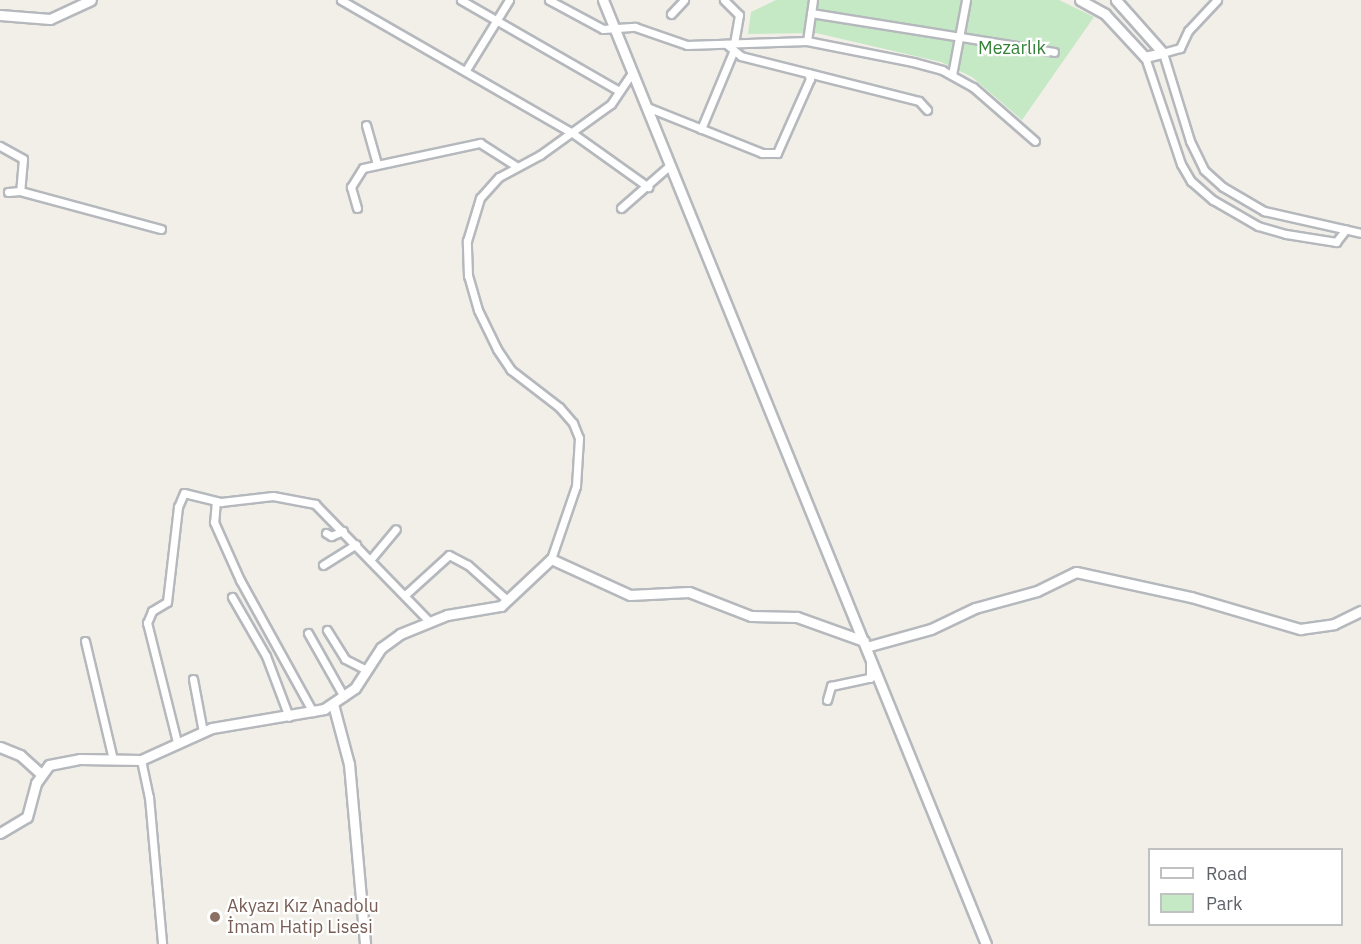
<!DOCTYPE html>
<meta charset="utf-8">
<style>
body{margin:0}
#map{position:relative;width:1361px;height:944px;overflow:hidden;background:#f1efe8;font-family:"IBM Plex Sans",sans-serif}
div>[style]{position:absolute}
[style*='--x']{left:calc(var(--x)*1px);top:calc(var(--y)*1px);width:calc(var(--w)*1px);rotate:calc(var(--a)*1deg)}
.green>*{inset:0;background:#c5e8c5}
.roads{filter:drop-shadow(2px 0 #b5b8bc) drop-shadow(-2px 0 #b5b8bc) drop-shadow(0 2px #b5b8bc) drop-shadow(0 -2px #b5b8bc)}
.street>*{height:7px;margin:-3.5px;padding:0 3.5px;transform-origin:3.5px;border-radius:3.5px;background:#fff}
.secondary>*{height:9px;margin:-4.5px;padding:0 4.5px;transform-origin:4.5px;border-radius:4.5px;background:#fff}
.dots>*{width:16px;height:16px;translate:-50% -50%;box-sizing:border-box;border:3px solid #fff;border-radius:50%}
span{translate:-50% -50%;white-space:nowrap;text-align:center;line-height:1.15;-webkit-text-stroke:4.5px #fff;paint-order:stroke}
.park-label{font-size:18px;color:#348238}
.education-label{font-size:18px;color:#785e54}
.left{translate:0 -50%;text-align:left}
.legend{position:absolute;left:1148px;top:848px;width:195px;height:78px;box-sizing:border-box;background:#fff;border:2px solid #bfc1c3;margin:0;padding:8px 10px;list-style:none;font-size:18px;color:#5f6368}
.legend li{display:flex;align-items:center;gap:12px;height:30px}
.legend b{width:30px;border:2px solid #bfc1c3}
</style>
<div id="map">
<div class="green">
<i style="clip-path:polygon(776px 0,1059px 0,1094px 17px,1022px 120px,972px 77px,941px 62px,816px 33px,748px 34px,751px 12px)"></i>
</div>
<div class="roads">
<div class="street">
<i style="--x:341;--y:0;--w:265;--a:29.9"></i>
<i style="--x:571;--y:132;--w:95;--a:35.5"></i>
<i style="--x:461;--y:0;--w:182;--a:29.9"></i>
<i style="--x:549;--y:0;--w:61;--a:28.2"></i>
<i style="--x:603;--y:29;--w:32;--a:-4"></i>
<i style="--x:635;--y:27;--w:55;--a:19.1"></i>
<i style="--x:687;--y:45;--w:120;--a:-1.9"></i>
<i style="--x:807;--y:41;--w:108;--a:11.2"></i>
<i style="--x:913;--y:62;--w:30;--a:15"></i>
<i style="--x:942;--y:70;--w:35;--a:29"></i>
<i style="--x:973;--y:87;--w:82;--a:41.1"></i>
<i style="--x:724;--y:0;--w:21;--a:45"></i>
<i style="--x:739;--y:15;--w:27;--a:100"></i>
<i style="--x:1217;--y:0;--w:42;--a:133.1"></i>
<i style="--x:1188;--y:31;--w:19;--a:115"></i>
<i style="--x:1180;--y:48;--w:18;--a:164"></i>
<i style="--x:1163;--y:53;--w:92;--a:72.9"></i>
<i style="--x:1190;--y:141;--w:32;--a:64"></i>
<i style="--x:1204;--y:170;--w:25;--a:42"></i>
<i style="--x:1223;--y:187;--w:48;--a:30.3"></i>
<i style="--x:1264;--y:211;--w:99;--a:12.8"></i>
<i style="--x:811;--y:13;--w:246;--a:9.1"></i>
<i style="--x:671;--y:14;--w:19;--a:-47"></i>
<i style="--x:807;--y:41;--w:41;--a:-81.7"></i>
<i style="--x:1145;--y:57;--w:113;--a:71.4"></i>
<i style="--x:1181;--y:164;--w:20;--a:60"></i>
<i style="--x:1191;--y:181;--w:29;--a:41"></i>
<i style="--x:1213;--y:200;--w:52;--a:30"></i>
<i style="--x:1258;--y:226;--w:29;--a:16"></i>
<i style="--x:1286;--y:234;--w:51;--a:9.1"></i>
<i style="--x:1336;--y:242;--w:16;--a:-52"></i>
<i style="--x:466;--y:70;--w:82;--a:-58.4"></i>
<i style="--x:808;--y:73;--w:114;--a:14.2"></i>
<i style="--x:919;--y:101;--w:12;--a:48"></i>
<i style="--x:952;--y:75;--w:76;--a:-79.4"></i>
<i style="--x:647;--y:107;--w:124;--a:21.8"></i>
<i style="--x:762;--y:153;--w:15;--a:0"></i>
<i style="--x:777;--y:153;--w:81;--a:-66"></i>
<i style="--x:810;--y:79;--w:6;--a:-108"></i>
<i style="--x:808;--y:73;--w:69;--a:-165.8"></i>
<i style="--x:741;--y:56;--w:19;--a:-141"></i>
<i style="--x:366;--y:125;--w:41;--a:74.2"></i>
<i style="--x:701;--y:129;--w:83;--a:-67.4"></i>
<i style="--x:0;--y:146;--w:26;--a:29"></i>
<i style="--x:23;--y:159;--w:32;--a:95"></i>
<i style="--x:8;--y:192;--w:12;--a:-5"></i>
<i style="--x:20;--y:191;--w:146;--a:15.1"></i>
<i style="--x:357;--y:208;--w:22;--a:-106"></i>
<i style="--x:351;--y:187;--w:22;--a:-58"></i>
<i style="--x:363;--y:168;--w:120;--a:-12.1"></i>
<i style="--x:480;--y:143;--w:43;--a:32.6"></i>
<i style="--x:621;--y:208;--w:64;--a:-41.2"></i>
<i style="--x:216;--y:501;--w:21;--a:95"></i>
<i style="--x:214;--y:522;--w:64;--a:65.9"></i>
<i style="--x:240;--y:580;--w:151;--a:61.1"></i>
<i style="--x:326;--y:533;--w:6;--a:31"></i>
<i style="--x:331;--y:536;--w:13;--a:-23"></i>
<i style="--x:551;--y:559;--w:77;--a:-71.1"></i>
<i style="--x:576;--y:486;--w:48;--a:-86.4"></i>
<i style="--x:579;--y:438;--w:16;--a:-112"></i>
<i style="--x:573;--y:423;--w:21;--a:-131"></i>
<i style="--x:559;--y:407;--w:61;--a:-142.4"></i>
<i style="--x:511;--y:370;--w:25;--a:-124"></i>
<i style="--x:497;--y:349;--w:43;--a:-116"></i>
<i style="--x:478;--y:310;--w:35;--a:-106"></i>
<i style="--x:468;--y:276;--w:35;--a:-92"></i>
<i style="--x:467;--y:241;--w:45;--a:-73.2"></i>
<i style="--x:480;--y:198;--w:28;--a:-48"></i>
<i style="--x:499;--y:177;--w:47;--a:-28.2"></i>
<i style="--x:540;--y:155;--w:87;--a:-35.7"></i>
<i style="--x:611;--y:104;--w:36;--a:-56"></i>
<i style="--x:370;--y:560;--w:40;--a:-50"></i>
<i style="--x:323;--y:565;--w:39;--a:-32"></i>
<i style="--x:405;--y:595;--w:59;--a:-42.3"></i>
<i style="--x:449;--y:555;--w:21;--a:28"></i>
<i style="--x:468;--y:565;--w:52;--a:41.9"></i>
<i style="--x:232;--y:597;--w:68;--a:60"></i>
<i style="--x:266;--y:656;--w:65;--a:69.3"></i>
<i style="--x:327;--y:630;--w:34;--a:58"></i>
<i style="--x:345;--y:659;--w:25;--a:27"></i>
<i style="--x:308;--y:633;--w:73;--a:60.6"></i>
<i style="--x:85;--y:641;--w:121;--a:76.7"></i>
<i style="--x:193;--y:679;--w:54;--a:79.3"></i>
<i style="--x:827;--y:700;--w:15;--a:-74"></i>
<i style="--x:831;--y:686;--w:40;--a:-12"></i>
<i style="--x:870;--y:678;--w:17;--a:-90"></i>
<i style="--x:177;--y:742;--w:123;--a:-104.1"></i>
<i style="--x:147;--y:623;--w:13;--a:-67"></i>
<i style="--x:152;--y:611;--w:17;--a:-31"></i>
<i style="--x:167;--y:602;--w:96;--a:-83.4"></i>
<i style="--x:178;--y:507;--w:15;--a:-67"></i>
<i style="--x:184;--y:493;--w:38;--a:14"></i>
<i style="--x:221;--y:502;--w:52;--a:-6.6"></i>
<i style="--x:273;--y:496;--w:43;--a:10.8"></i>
<i style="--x:315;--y:504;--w:162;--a:45.8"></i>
<i style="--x:141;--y:760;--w:38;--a:78"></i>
<i style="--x:149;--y:797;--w:148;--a:84.9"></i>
</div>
<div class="secondary">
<i style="--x:603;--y:0;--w:1019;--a:67.92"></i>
<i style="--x:1080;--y:0;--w:29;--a:29"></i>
<i style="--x:1105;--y:14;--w:59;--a:47.1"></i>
<i style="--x:1145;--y:57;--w:18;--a:-13"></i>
<i style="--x:1163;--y:53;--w:71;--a:-131.6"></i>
<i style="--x:0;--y:15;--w:50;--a:4.6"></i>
<i style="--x:50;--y:19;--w:45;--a:-24.9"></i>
<i style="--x:866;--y:647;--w:67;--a:-15.5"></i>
<i style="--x:931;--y:629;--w:49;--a:-25.5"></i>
<i style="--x:975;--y:608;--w:64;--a:-15.3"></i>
<i style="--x:1037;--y:591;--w:43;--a:-26"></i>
<i style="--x:1076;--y:572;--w:118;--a:12.3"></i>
<i style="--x:1191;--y:597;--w:114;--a:16.4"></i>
<i style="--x:1300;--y:629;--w:34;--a:-8"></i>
<i style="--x:1334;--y:624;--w:30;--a:-26"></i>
<i style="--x:333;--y:704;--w:62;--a:75.1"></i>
<i style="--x:349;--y:764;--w:181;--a:84.9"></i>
<i style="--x:0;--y:747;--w:22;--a:22"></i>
<i style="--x:20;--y:755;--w:27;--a:42"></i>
<i style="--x:0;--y:833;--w:31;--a:-31"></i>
<i style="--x:27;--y:817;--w:35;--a:-75"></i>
<i style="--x:36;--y:783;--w:22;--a:-54"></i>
<i style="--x:49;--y:765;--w:32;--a:-11"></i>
<i style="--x:80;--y:759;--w:61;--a:0.9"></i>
<i style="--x:141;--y:760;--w:78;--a:-24.3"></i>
<i style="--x:212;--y:728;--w:114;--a:-9.6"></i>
<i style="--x:324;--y:709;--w:37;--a:-34"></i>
<i style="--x:355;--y:688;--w:48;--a:-57"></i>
<i style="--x:381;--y:648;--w:24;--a:-36"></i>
<i style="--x:400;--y:634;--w:51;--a:-22"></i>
<i style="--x:447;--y:615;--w:55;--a:-9.5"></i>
<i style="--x:501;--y:606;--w:69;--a:-43.2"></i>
<i style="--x:551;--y:559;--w:87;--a:24.5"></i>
<i style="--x:630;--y:595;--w:59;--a:-2.9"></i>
<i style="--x:689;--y:592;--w:66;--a:21.2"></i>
<i style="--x:751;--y:616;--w:46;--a:1.2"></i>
<i style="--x:797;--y:617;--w:71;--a:19.7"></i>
</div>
</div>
<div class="dots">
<i style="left:215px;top:917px;background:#8d6e63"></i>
</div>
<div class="park-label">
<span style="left:1012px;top:48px">Mezarlık</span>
</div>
<div class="education-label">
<span class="left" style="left:227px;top:917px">Akyazı Kız Anadolu<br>İmam Hatip Lisesi</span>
</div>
<ul class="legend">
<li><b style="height:8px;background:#fff"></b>Road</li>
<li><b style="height:16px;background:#c5e8c5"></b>Park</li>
</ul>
</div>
